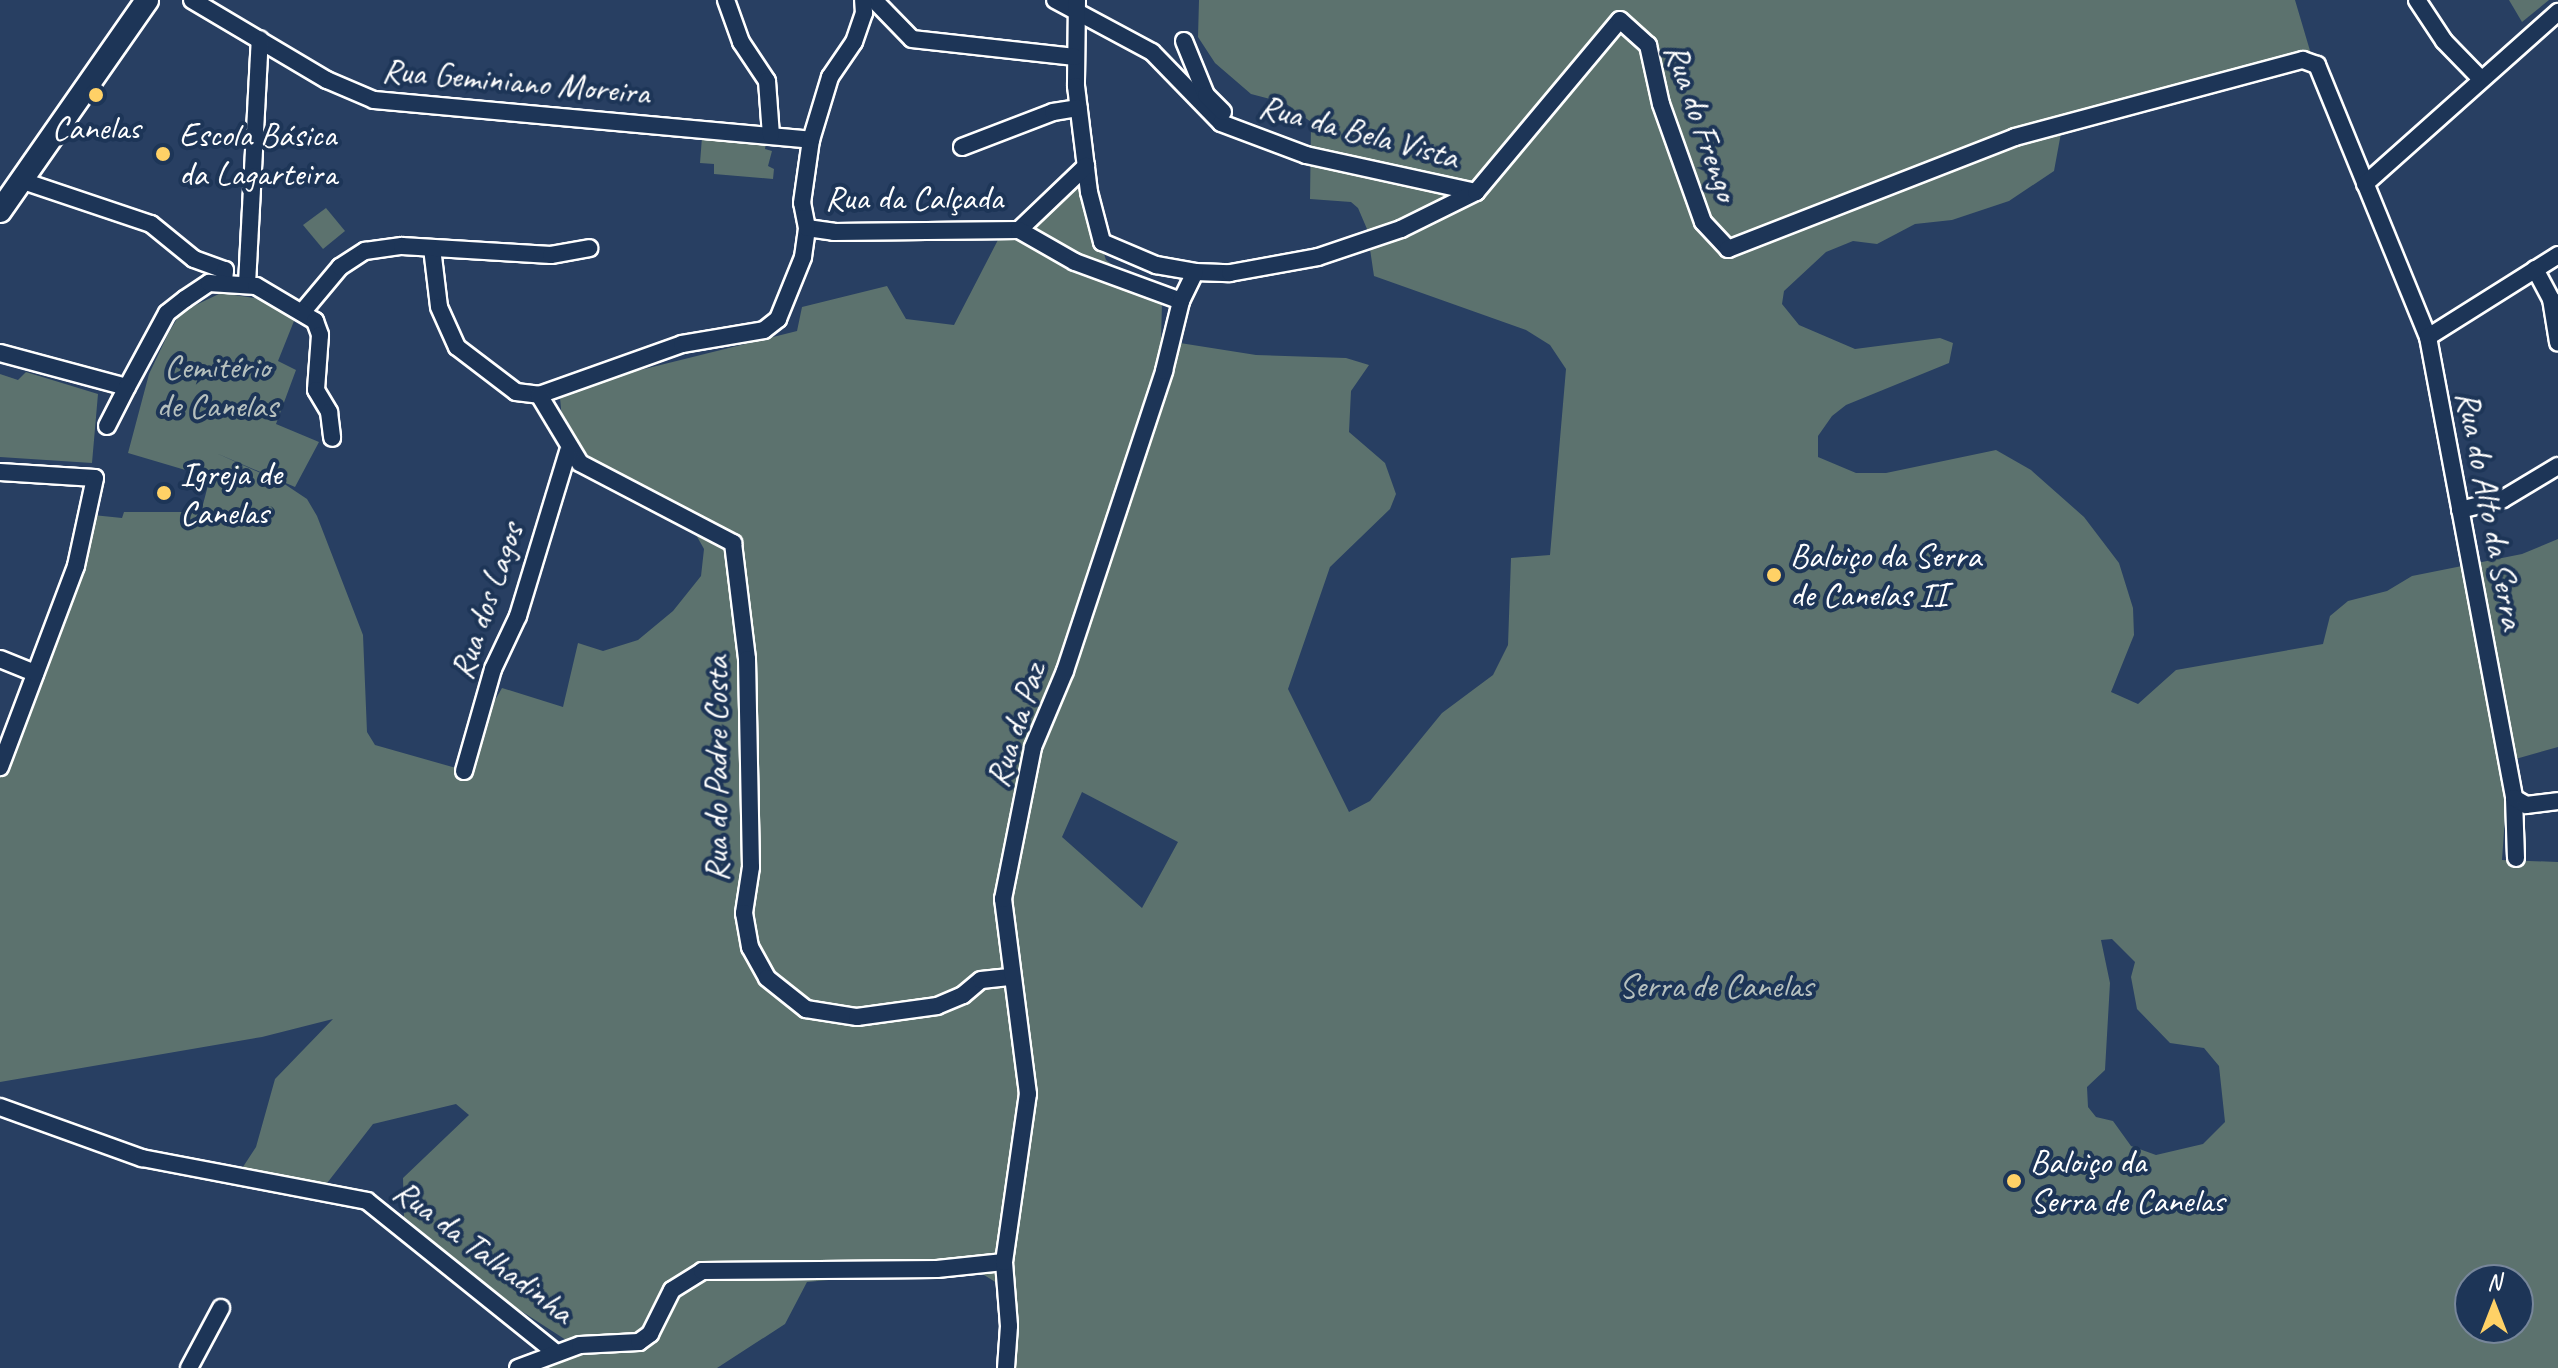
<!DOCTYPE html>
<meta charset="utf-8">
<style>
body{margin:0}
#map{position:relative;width:2558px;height:1368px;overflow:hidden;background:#283f62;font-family:Caveat,sans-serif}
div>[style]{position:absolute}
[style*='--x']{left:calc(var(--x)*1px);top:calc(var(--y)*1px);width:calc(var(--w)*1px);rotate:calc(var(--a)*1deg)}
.green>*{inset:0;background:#5c726e}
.roads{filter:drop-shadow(2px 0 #fff) drop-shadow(-2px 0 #fff) drop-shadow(0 2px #fff) drop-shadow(0 -2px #fff)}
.street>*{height:16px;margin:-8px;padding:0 8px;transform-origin:8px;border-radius:8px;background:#1d3557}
.secondary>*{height:22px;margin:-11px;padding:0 11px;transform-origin:11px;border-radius:11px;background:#1d3557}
.dots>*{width:22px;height:22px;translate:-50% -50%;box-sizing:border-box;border:4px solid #1d3557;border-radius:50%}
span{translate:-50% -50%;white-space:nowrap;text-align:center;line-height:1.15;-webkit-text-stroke:8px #1d3557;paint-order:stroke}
.street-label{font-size:34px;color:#fff}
.poi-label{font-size:34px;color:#fff}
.left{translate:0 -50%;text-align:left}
.park-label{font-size:34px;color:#b6c0be}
.north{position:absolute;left:2454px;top:1264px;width:80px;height:80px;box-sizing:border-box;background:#1d3557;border:2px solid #77869a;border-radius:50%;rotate:0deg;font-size:22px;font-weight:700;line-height:32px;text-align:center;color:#fff}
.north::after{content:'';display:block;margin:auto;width:28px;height:36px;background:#ffd166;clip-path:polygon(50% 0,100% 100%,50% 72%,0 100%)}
</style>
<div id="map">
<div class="green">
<i style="clip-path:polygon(evenodd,1199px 0,2295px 0,2316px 71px,2304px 66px,2061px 133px,2054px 171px,2009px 201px,1952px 220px,1915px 224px,1877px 244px,1853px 241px,1826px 252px,1784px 291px,1782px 304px,1799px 325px,1855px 349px,1940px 338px,1953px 343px,1949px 363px,1846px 405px,1832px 416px,1818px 436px,1818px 457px,1856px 473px,1886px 473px,1996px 450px,2031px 470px,2084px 517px,2119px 563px,2133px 608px,2134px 635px,2111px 692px,2138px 704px,2176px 670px,2323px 644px,2330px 616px,2348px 601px,2387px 591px,2412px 576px,2522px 554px,2558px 539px,2558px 747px,2498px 764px,2506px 803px,2502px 860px,2558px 862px,2558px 1368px,1006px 1368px,1005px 1288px,971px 1267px,807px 1282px,785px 1324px,717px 1368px,545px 1368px,566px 1340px,515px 1307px,404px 1217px,403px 1178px,469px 1115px,456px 1104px,373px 1124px,324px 1187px,239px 1173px,256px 1147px,275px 1079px,333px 1019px,262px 1037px,0 1082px,0 777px,93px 515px,122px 518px,124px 512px,201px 512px,212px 470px,209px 477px,128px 453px,149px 374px,168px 334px,181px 312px,221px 293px,268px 300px,294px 321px,278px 361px,296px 370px,276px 424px,319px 442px,295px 487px,216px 453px,283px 483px,307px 499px,317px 516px,363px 635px,367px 732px,375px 745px,456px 768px,502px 688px,563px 707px,578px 643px,603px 651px,638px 640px,673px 611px,701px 576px,704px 549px,695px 533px,607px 475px,573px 439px,562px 419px,560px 398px,580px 385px,797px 331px,802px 307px,887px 286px,906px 319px,954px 325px,1000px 236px,1052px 194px,1082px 185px,1106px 260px,1162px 303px,1161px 340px,1256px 355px,1346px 358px,1369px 365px,1351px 391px,1349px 432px,1385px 463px,1396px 494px,1390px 509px,1330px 567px,1288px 689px,1349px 812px,1370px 801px,1442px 713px,1493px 675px,1508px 645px,1511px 558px,1550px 555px,1566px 369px,1550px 345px,1526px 330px,1374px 276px,1367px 229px,1358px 208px,1351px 202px,1310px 199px,1311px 122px,1285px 103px,1251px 94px,1215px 63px,1198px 37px,1199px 0,1082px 792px,1178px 842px,1142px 908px,1062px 837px,1082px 792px,1199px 0,2112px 939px,2135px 962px,2131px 977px,2137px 1009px,2170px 1043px,2204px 1048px,2219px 1066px,2225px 1122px,2203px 1144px,2156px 1155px,2131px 1146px,2113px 1121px,2096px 1117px,2088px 1107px,2087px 1087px,2105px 1070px,2110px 983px,2101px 940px,2112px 939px,1199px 0,2470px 1280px,2518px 1280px,2518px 1328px,2470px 1328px,2470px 1280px)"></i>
<i style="clip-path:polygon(2509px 0,2549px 0,2522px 22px)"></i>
<i style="clip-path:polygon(702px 137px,766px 143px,765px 149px,772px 151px,768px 166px,774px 169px,773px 179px,714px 174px,714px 164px,700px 163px)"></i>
<i style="clip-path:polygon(326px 208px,345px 231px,323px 249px,303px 225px)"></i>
<i style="clip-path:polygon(26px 372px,98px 394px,92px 463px,0 457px,0 374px,18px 380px)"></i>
</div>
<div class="roads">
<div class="street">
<i style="--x:192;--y:0;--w:157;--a:30.7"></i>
<i style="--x:327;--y:80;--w:51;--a:23.1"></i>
<i style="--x:374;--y:100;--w:439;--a:5.2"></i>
<i style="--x:726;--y:0;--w:45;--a:70.3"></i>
<i style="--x:741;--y:42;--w:47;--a:56.3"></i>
<i style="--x:767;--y:81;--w:54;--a:85.8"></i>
<i style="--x:1055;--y:0;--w:110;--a:28.2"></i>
<i style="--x:1152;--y:52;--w:99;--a:45.8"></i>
<i style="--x:1221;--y:123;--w:91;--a:20.6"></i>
<i style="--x:1306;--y:155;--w:174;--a:12.3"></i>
<i style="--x:1077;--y:0;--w:86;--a:90.7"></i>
<i style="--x:1076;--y:86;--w:107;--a:83"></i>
<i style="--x:1089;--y:192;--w:52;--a:75.4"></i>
<i style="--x:1102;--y:242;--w:59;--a:23.1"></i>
<i style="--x:1156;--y:265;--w:40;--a:10"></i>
<i style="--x:1195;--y:272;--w:35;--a:2"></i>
<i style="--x:1230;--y:273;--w:89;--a:-10.3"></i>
<i style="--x:1318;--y:257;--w:88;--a:-18.6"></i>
<i style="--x:1401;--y:229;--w:84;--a:-26.3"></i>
<i style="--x:1476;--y:192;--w:224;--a:-50.1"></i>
<i style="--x:1620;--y:20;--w:38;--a:42"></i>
<i style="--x:1648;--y:45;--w:60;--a:77.6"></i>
<i style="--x:1661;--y:104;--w:125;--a:70.4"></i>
<i style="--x:1703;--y:222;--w:37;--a:47"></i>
<i style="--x:1728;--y:249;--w:308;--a:-21.3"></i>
<i style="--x:2015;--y:137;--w:298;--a:-15"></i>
<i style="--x:2303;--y:60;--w:15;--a:20"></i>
<i style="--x:2317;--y:65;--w:294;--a:67.8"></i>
<i style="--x:2428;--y:337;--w:469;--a:79.4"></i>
<i style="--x:2514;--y:798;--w:60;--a:88.1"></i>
<i style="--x:2417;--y:0;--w:49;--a:56.6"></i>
<i style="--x:2444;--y:41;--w:53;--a:45.8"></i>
<i style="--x:877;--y:3;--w:50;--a:45.8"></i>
<i style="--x:912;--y:39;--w:164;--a:6.3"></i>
<i style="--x:1184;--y:41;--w:58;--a:67.8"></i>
<i style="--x:1206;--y:95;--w:24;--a:45"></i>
<i style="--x:962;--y:147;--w:97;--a:-21"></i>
<i style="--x:1053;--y:112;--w:26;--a:-9"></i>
<i style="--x:20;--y:180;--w:138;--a:18.6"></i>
<i style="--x:151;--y:224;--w:55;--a:39.1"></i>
<i style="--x:194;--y:259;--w:33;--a:20"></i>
<i style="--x:225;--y:270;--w:12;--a:95"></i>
<i style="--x:2365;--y:184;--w:259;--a:-41.7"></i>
<i style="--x:807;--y:228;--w:27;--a:8"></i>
<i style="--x:834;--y:232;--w:185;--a:-0.6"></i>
<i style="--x:1019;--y:230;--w:93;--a:-43.7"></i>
<i style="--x:1019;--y:230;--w:64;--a:29.7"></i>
<i style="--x:1075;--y:262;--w:113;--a:20.2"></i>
<i style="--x:432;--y:248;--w:59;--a:83.2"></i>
<i style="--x:439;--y:307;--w:44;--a:65.8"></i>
<i style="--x:457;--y:347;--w:74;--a:37.3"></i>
<i style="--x:516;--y:392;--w:23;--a:7"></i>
<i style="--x:539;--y:395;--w:152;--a:-19.6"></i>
<i style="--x:682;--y:344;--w:83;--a:-9.7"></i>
<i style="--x:764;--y:330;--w:18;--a:-38"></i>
<i style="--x:778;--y:319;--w:67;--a:-68"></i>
<i style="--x:803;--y:257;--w:29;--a:-82"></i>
<i style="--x:807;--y:228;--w:25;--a:-101"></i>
<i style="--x:802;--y:203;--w:64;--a:-81.9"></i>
<i style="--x:811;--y:140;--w:66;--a:-73.2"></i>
<i style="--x:830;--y:77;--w:42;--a:-55.6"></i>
<i style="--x:854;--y:42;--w:31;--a:-71"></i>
<i style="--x:864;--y:13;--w:13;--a:-94"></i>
<i style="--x:2535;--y:269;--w:34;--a:62"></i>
<i style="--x:2551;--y:299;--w:44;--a:80.8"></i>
<i style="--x:247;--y:284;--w:245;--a:-87"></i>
<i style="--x:304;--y:310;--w:56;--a:-50.1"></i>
<i style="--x:340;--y:267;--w:30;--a:-33"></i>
<i style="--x:365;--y:251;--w:37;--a:-8"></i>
<i style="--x:402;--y:246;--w:149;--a:3.5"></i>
<i style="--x:551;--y:255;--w:39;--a:-10"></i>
<i style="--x:2428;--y:337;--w:154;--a:-32.2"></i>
<i style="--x:0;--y:353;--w:131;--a:15"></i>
<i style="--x:127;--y:387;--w:84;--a:-61.6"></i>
<i style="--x:167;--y:313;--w:23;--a:-38"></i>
<i style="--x:185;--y:299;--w:29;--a:-34"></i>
<i style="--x:209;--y:283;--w:47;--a:3.7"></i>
<i style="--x:256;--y:286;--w:69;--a:30.7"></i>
<i style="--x:315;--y:321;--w:15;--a:70"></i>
<i style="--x:320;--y:335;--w:55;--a:94.2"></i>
<i style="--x:316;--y:390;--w:26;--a:59"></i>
<i style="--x:329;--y:412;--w:26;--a:83"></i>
<i style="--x:539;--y:395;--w:79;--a:58.9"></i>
<i style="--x:580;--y:463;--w:173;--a:27.6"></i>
<i style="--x:733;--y:543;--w:117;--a:83.1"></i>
<i style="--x:747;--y:659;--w:208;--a:88.9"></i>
<i style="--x:751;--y:867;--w:47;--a:98.7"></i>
<i style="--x:744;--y:913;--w:35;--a:80"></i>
<i style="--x:750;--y:947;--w:35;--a:61"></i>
<i style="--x:767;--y:978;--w:50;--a:38.5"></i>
<i style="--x:806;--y:1009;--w:52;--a:8.9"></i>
<i style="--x:857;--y:1017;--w:81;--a:-7.8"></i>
<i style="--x:937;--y:1006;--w:28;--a:-23"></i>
<i style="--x:963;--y:995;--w:23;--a:-40"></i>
<i style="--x:981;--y:980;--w:31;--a:-6"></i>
<i style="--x:107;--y:426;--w:44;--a:-62.9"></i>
<i style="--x:0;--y:472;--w:95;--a:3.6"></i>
<i style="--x:95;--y:478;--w:90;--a:102.2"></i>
<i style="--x:76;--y:566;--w:215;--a:110.7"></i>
<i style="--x:2460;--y:510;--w:44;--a:-14.3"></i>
<i style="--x:2503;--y:499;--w:64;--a:-31"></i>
<i style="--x:0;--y:659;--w:38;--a:22"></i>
<i style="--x:464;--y:771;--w:106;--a:-74.1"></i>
<i style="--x:493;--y:669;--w:59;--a:-64.7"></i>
<i style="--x:518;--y:616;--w:172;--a:-73.1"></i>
<i style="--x:2514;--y:798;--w:14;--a:30"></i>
<i style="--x:2526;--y:805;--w:32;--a:-7"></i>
<i style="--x:0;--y:1107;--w:151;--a:19.8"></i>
<i style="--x:142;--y:1158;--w:229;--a:10.8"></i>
<i style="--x:367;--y:1201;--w:241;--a:38.8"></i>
<i style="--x:189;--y:1368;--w:68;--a:-61.9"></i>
<i style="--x:518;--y:1368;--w:66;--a:-20.4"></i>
<i style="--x:580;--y:1345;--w:59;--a:-2.9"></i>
<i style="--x:639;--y:1342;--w:14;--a:-36"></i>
<i style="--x:650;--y:1334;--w:49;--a:-63.4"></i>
<i style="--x:672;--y:1290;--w:36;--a:-32"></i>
<i style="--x:702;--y:1271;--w:235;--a:-0.5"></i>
<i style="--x:937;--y:1269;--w:67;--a:-6"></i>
<i style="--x:1006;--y:1368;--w:42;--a:-85.9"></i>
<i style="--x:1009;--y:1326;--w:64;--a:-94.5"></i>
<i style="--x:1004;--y:1262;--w:170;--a:-81.9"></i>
<i style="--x:1028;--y:1094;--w:197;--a:-97.3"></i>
<i style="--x:1003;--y:899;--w:155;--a:-78.8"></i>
<i style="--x:1033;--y:747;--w:82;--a:-67.2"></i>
<i style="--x:1065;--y:671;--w:316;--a:-71.7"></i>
<i style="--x:1164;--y:371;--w:72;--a:-76.3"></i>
<i style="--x:1181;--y:301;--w:32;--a:-64"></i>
</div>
<div class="secondary">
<i style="--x:0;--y:211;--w:257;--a:-55.1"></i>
</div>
</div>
<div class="dots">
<i style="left:96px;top:95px;background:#ffd166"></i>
<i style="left:163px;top:154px;background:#ffd166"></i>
<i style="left:164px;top:493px;background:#ffd166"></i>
<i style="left:1774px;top:575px;background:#ffd166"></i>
<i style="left:2014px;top:1181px;background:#ffd166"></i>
</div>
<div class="street-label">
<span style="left:516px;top:81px;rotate:5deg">Rua Geminiano Moreira</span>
<span style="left:1702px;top:122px;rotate:71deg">Rua do Frengo</span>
<span style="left:1359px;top:131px;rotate:15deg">Rua da Bela Vista</span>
<span style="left:914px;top:198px">Rua da Calçada</span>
<span style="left:2491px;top:510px;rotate:79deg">Rua do Alto da Serra</span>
<span style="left:486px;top:601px;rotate:-71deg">Rua dos Lagos</span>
<span style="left:1015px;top:725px;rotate:-72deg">Rua da Paz</span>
<span style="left:716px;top:769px;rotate:-90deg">Rua do Padre Costa</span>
<span style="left:484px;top:1251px;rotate:37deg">Rua da Talhadinha</span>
</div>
<div class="poi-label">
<span style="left:96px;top:128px">Canelas</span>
<span class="left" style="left:179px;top:154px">Escola Básica<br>da Lagarteira</span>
<span class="left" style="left:180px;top:493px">Igreja de<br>Canelas</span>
<span class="left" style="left:1790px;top:575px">Baloiço da Serra<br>de Canelas II</span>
<span class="left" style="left:2030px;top:1181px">Baloiço da<br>Serra de Canelas</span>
</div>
<div class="park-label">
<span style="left:217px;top:386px">Cemitério<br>de Canelas</span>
<span style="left:1716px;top:986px">Serra de Canelas</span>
</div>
<div class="north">N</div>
</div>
